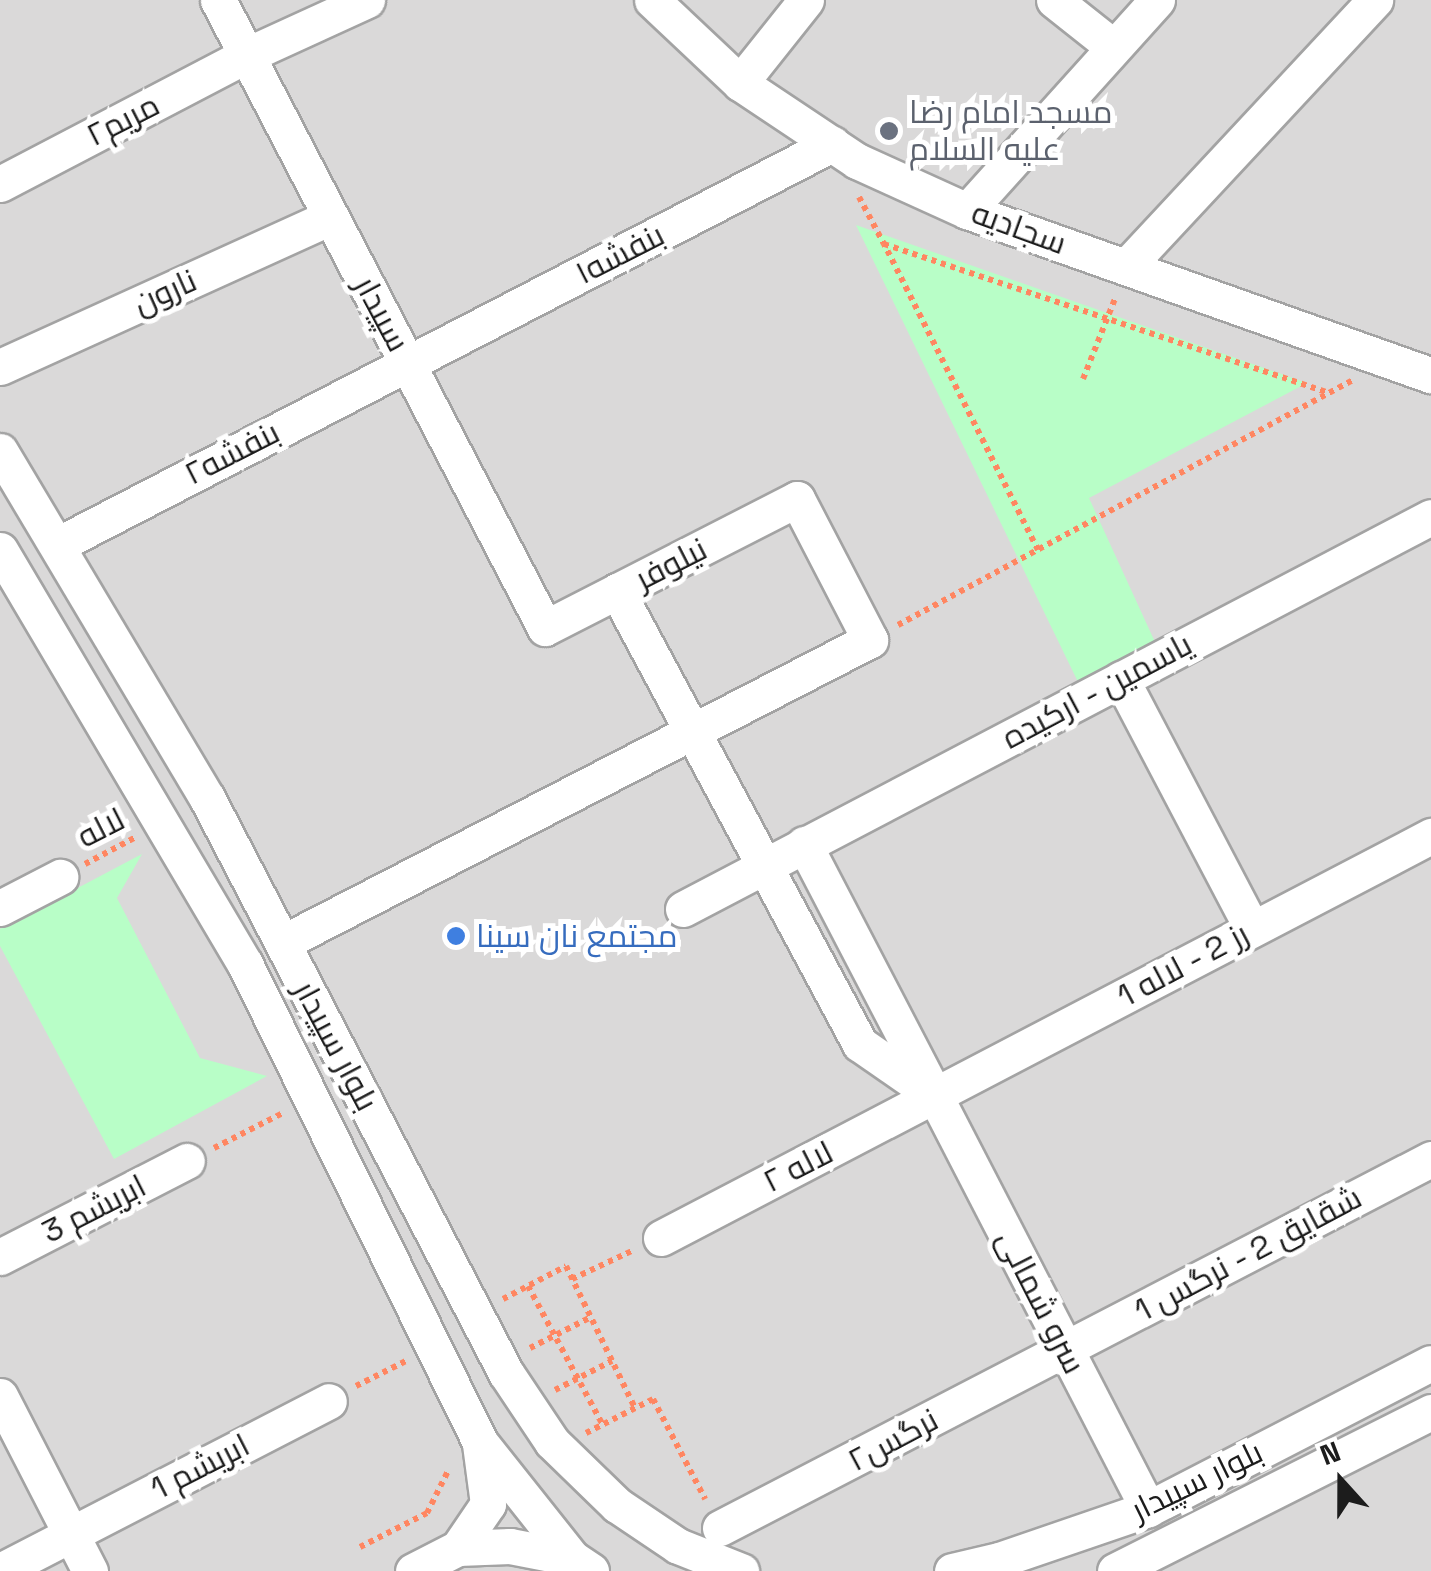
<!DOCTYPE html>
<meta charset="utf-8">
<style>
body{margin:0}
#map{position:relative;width:1431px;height:1571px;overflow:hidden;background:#efece1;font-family:"Space Grotesk",Cairo,sans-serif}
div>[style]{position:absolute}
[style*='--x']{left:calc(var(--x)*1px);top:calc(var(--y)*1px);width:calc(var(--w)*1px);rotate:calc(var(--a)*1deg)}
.residential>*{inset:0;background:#dad9d9}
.park>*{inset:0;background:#b8fec7}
.path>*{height:6px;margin-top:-3px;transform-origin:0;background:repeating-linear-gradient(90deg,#ff8661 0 5px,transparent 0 10px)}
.roads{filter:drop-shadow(2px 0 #a3a3a3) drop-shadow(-2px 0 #a3a3a3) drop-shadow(0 2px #a3a3a3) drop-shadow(0 -2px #a3a3a3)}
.minor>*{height:35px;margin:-17.5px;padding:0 17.5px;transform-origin:17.5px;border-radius:17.5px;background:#fff}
.dots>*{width:28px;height:28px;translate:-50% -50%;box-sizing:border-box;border:5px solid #fff;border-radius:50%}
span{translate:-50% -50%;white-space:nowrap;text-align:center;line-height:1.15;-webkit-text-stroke:10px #fff;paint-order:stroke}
.worship-label{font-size:32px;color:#5b616d}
.left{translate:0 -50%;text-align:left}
.street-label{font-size:32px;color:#1c1c1c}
.shop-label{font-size:32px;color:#366cbe}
.north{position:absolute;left:1291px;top:1431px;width:100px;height:100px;-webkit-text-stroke:8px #fff;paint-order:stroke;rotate:339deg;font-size:28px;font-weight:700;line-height:40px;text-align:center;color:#1c1c1c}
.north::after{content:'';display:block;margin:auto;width:35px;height:45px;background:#1c1c1c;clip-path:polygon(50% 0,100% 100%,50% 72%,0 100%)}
</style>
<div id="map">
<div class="residential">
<i style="clip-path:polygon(0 0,1431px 0,1431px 1571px,0 1571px)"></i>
</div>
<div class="park">
<i style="clip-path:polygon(856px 225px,1307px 383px,1089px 498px,1155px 642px,1078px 682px)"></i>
<i style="clip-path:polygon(142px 854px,117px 898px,200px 1058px,267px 1076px,114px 1159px,0 946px,0 929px)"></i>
</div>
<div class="path">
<i style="--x:859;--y:197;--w:53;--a:62"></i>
<i style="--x:1083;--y:379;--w:89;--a:-68.3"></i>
<i style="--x:1038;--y:550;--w:343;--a:-116.7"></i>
<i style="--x:884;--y:244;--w:469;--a:18.5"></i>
<i style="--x:898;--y:625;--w:517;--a:-28.3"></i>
<i style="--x:85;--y:864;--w:58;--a:-27.9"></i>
<i style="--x:214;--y:1148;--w:77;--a:-26.9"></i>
<i style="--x:572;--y:1279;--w:68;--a:-25.1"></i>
<i style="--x:528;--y:1286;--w:158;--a:61.7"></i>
<i style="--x:503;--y:1299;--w:71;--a:-27.6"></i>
<i style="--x:566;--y:1266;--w:158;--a:64.1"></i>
<i style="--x:530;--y:1348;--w:68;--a:-26.9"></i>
<i style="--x:356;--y:1386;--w:58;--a:-26.6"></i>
<i style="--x:555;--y:1390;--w:64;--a:-27"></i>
<i style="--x:586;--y:1433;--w:75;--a:-26.9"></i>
<i style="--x:653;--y:1399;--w:113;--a:62.5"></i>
<i style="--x:360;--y:1547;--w:75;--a:-26.9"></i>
<i style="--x:427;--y:1513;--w:49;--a:-63.4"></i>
</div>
<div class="roads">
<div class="minor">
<i style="--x:218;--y:0;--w:708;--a:62.49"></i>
<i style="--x:545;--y:628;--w:283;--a:-27.1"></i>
<i style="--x:797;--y:499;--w:159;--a:62.6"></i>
<i style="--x:870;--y:640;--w:661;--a:152.74"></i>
<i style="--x:652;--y:0;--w:121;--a:43.3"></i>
<i style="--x:740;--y:83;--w:141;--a:33.7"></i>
<i style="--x:857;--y:161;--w:121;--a:24.4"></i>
<i style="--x:967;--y:211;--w:492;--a:19.5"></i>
<i style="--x:1054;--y:0;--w:74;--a:38.4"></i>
<i style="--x:740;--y:83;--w:106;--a:-51.5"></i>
<i style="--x:0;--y:184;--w:279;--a:-27.6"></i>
<i style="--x:247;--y:55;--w:132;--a:-24.6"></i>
<i style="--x:967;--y:211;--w:284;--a:-48"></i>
<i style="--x:1127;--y:266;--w:364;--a:-47"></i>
<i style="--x:0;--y:367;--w:363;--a:-24.4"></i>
<i style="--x:0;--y:451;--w:404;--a:59.2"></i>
<i style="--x:207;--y:798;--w:648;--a:62.53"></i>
<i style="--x:506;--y:1373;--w:83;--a:56.3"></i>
<i style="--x:552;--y:1442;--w:91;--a:44.1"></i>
<i style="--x:617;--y:1505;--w:73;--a:33.9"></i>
<i style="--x:678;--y:1546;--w:68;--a:21.6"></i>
<i style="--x:57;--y:545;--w:873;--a:-27.36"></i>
<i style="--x:0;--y:550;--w:481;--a:59.4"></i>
<i style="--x:245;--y:964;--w:533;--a:63.82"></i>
<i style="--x:480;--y:1442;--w:148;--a:51.6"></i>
<i style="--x:572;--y:1558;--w:23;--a:34"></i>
<i style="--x:617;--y:591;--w:514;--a:61.79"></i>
<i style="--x:860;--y:1044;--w:91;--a:34.7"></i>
<i style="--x:935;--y:1096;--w:465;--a:62.7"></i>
<i style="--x:1121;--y:679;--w:282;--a:62.3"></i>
<i style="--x:804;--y:844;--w:277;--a:62.5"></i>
<i style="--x:0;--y:908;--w:68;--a:-27.3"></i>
<i style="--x:683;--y:909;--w:844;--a:-27.66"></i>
<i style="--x:661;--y:1238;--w:869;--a:-27.57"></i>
<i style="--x:0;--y:1257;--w:210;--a:-27.2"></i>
<i style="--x:0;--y:1396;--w:197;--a:62.8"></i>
<i style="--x:720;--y:1528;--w:801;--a:-27.43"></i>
<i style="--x:458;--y:1548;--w:52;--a:-2.2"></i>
<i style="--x:510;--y:1546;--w:63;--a:11"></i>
<i style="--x:0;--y:1571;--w:370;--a:-27.3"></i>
<i style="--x:413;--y:1571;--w:51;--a:-27.1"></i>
<i style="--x:458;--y:1548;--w:53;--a:-55.7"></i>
<i style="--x:488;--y:1504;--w:61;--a:-97.6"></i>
<i style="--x:952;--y:1571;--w:48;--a:-13.2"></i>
<i style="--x:999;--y:1560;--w:157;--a:-18.9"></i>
<i style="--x:1148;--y:1509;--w:318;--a:-27.3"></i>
<i style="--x:1115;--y:1571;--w:354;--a:-26.7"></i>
</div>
</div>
<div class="dots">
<i style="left:889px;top:131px;background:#6b7280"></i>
<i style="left:456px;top:936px;background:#3f7fe0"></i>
</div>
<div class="worship-label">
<span class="left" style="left:909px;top:131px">مسجد امام رضا<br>علیه السلام</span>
</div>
<div class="street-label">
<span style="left:123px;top:120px;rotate:-27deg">مریم۲</span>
<span style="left:1019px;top:228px;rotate:20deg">سجادیه</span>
<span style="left:620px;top:254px;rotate:-27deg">بنفشه۱</span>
<span style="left:165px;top:292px;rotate:-24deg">نارون</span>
<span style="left:382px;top:314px;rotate:62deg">سپیدار</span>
<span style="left:232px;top:453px;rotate:-27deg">بنفشه۲</span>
<span style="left:671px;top:564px;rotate:-27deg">نیلوفر</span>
<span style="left:1097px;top:691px;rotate:-28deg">یاسمین - ارکیده</span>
<span style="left:101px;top:828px;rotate:-27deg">لاله</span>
<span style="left:1183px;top:965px;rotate:-28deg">رز 2 - لاله 1</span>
<span style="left:336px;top:1046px;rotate:62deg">بلوار سپیدار</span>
<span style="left:798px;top:1167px;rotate:-27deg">لاله ۲</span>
<span style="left:94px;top:1209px;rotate:-27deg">ابریشم 3</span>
<span style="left:1248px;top:1254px;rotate:-28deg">شقایق 2 - نرگس 1</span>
<span style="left:1041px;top:1302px;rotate:63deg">سرو شمالی</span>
<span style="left:893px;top:1440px;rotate:-28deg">نرگس۲</span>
<span style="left:200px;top:1467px;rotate:-27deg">ابریشم 1</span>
<span style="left:1197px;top:1481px;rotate:-26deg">بلوار سپیدار</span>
</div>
<div class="shop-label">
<span class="left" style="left:476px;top:936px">مجتمع نان سینا</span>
</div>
<div class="north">N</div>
</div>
